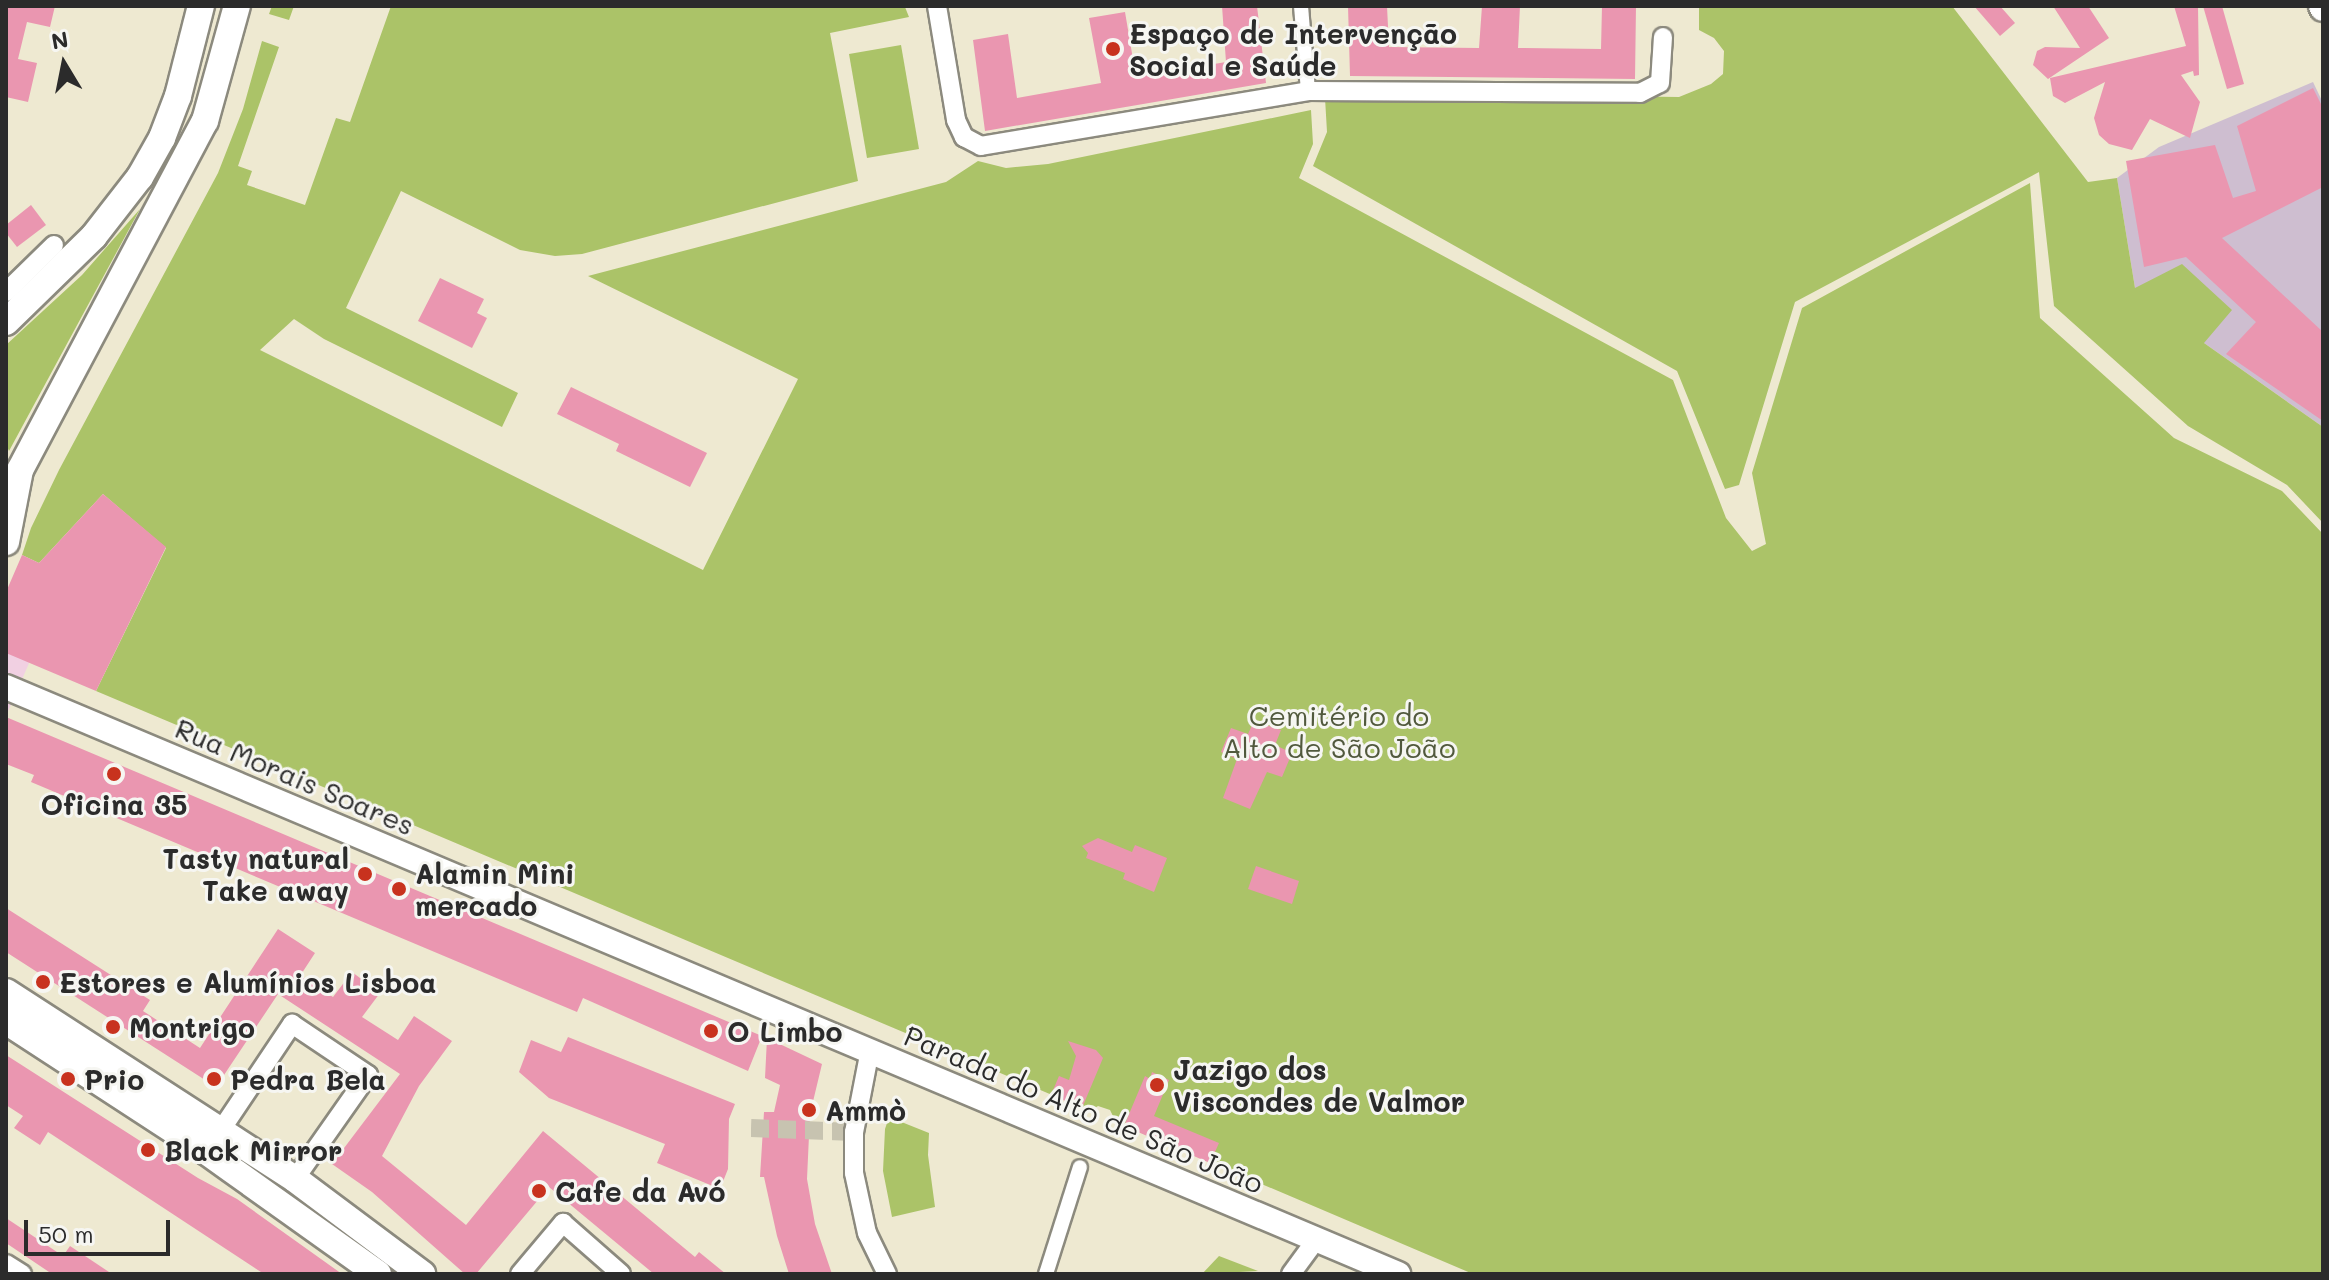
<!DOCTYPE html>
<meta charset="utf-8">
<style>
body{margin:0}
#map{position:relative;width:2329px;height:1280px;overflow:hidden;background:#eee9d1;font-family:Mali,sans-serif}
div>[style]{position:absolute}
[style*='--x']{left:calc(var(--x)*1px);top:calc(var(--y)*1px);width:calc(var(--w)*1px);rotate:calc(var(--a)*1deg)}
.built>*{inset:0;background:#f1d0e2}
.industrial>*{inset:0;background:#cebed0}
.green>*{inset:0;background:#abc368}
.building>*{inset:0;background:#ea96b0}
.minor-tunnel>*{height:18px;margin-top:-9px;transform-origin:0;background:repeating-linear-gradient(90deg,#c7c3b0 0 18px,transparent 0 27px)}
.roads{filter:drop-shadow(2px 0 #8c8a7e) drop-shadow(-2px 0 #8c8a7e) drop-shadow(0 2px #8c8a7e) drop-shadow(0 -2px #8c8a7e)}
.pedestrian>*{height:14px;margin:-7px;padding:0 7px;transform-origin:7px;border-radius:7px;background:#fff}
.minor>*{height:18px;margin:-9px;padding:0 9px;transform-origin:9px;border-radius:9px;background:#fff}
.tertiary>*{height:24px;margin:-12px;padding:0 12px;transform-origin:12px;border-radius:12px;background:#fff}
.secondary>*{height:26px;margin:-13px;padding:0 13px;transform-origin:13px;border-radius:13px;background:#fff}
.dots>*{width:22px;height:22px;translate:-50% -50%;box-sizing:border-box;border:4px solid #f6f6f2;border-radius:50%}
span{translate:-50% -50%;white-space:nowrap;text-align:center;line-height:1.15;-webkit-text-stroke:6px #f6f6f2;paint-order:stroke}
.poi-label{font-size:28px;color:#2b2b2b;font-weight:700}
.left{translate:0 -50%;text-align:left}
.right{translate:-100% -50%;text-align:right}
.park-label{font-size:28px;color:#51593d}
.street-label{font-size:28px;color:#2b2b2b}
.frame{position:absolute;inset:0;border:8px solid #2b2b2b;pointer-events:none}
.north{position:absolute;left:24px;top:24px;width:80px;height:80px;-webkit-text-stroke:6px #f6f6f2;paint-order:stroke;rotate:350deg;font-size:22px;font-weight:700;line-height:32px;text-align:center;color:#2b2b2b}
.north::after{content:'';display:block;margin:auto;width:28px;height:36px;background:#2b2b2b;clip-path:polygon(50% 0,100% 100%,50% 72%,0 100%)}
.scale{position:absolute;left:24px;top:1220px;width:146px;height:36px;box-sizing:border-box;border:4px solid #2b2b2b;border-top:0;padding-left:10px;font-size:24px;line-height:28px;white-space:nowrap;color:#2b2b2b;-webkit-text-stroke:6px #f6f6f2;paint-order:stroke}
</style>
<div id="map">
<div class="built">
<i style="clip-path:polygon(6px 597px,50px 615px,6px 716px)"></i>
</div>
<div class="industrial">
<i style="clip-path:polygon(2313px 82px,2323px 103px,2323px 427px,2204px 343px,2135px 288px,2117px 178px,2159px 147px)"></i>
</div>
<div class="green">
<i style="clip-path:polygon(272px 6px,294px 6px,289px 20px,269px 14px)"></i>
<i style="clip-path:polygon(391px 6px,905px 7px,909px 17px,830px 33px,858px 181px,582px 254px,555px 256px,520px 250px,401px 191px,346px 308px,518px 393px,502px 427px,324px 339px,294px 319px,260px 350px,703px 570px,798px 379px,588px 276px,946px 182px,978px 161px,1006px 168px,1048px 164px,1311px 110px,1313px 144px,1299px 178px,1673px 380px,1726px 518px,1752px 551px,1766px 544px,1752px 473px,1802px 308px,2030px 183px,2040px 318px,2174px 438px,2282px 491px,2323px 534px,2323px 1274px,1473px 1274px,1116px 1122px,1110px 1110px,1098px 1106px,1090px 1111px,96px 691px,166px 548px,103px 494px,39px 563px,22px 555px,31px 528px,59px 470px,218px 173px,243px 109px,262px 41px,279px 47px,238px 166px,252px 171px,247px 185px,305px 205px,336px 118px,350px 122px)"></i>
<i style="clip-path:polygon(1699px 6px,1952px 6px,2088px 182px,2117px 178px,2135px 288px,2182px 264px,2232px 310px,2204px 343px,2323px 427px,2323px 523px,2287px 485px,2188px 426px,2054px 306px,2039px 172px,1795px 302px,1739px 485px,1725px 489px,1677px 371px,1313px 166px,1327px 132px,1325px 98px,1454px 94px,1679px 97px,1711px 84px,1723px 74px,1724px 51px,1714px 38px,1699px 30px)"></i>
<i style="clip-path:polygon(901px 45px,919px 149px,867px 158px,849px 54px)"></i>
<i style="clip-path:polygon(140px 209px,82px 316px,9px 451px,6px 444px,6px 345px,82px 275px)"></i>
<i style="clip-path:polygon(889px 1117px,929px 1133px,928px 1155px,935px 1207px,892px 1217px,883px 1171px,885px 1129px)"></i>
<i style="clip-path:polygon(1219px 1256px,1258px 1271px,1202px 1274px)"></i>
</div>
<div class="building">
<i style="clip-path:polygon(6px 6px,55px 6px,50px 27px,27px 22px,18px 59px,37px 63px,28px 102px,6px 97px)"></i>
<i style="clip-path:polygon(1222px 6px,1257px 6px,1266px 83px,985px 131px,973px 40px,1008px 34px,1017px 98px,1101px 83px,1089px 18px,1125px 12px,1136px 77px,1226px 62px)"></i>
<i style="clip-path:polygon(1348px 6px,1387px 6px,1389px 47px,1479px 48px,1482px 6px,1520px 6px,1518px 48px,1601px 49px,1602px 6px,1636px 6px,1635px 79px,1350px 76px)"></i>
<i style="clip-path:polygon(1974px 6px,2000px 6px,2015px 23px,2000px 36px)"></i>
<i style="clip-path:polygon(2053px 6px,2088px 6px,2109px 38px,2048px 79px,2033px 65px,2037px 51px,2045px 47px,2080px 48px)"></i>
<i style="clip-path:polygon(2174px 6px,2198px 6px,2199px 75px,2194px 76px,2193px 71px,2181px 75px,2200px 102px,2190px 138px,2150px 119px,2132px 150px,2109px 144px,2099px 135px,2094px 118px,2105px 82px,2065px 103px,2053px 96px,2050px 78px,2186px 46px)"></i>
<i style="clip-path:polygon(2203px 6px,2222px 6px,2244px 84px,2227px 89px)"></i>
<i style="clip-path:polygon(2313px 88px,2323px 108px,2323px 187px,2222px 238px,2323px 332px,2323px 421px,2226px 354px,2256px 322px,2186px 257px,2144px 267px,2126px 161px,2215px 145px,2233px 198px,2256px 191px,2237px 126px)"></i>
<i style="clip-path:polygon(31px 205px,46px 225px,17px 247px,6px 233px,6px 225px)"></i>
<i style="clip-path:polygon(440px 278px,484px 299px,477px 313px,487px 318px,472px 348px,418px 321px)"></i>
<i style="clip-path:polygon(571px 387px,707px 453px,690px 487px,616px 451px,619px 444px,557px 414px)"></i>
<i style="clip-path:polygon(103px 494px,166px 547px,96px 691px,6px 653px,6px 592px,22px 555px,39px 563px)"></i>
<i style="clip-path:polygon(6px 717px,762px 1036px,748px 1071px,583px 998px,577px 1012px,31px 782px,34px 775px,6px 764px)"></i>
<i style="clip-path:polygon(1254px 721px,1281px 730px,1275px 745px,1292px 753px,1282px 777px,1267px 772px,1250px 809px,1223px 798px,1237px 759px,1221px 752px,1231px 728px,1248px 734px)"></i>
<i style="clip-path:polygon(1098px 838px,1132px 852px,1135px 845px,1167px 858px,1154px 892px,1123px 879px,1125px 873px,1086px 858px,1088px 853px,1082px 846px)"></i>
<i style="clip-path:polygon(1256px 866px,1299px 881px,1292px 904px,1248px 889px)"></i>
<i style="clip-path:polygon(6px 908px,150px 1000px,143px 1011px,200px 1048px,278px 929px,315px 953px,300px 976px,333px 997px,352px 972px,380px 993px,362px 1017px,398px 1040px,414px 1016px,452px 1041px,419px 1086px,382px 1156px,466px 1225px,543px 1131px,695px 1257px,699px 1252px,726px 1274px,654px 1274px,549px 1187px,476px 1274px,465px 1274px,372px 1192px,332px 1164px,400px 1074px,278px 994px,216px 1087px,6px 952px)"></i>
<i style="clip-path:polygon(568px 1037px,735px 1104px,729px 1119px,728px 1169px,720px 1189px,657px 1163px,665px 1144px,549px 1098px,519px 1072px,531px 1040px,561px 1052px)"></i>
<i style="clip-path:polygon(767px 1038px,822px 1064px,810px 1114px,807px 1179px,815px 1224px,832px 1274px,789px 1274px,777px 1236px,764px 1177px,760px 1177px,764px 1112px,774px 1112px,780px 1085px,765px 1078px)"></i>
<i style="clip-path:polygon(1068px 1041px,1096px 1050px,1103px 1058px,1082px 1108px,1051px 1095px,1059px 1076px,1069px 1080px,1076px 1056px)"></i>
<i style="clip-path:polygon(6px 1055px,198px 1178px,237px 1199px,342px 1274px,264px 1274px,48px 1132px,40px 1145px,14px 1128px,23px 1116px,6px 1105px)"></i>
<i style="clip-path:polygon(1152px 1072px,1169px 1080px,1154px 1116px,1219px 1143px,1210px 1163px,1124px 1126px,1145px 1076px,1150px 1079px)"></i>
<i style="clip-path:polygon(6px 1218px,63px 1256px,70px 1246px,112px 1274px,52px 1274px,6px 1243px)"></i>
</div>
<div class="minor-tunnel">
<i style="--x:751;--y:1128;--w:103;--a:2.2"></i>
</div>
<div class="roads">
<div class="pedestrian">
<i style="--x:1301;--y:6;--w:85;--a:85.3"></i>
<i style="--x:1046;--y:1274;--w:112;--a:-72.4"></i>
</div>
<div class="minor">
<i style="--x:937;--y:6;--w:116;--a:80.5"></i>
<i style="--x:956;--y:120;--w:19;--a:65"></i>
<i style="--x:964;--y:137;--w:19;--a:28"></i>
<i style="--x:981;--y:146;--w:332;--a:-9.5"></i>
<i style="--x:1308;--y:91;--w:332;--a:0.3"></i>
<i style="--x:1640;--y:93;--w:22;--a:-27"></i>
<i style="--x:1660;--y:83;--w:46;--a:-86.3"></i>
<i style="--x:6;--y:292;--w:67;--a:-44.4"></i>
<i style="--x:870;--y:1050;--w:84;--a:101"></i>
<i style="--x:854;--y:1132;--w:41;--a:90"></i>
<i style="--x:854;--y:1173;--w:61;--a:77.8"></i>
<i style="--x:867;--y:1233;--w:46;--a:64"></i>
<i style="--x:221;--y:1130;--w:128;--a:-56.2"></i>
<i style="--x:292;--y:1024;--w:92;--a:33.9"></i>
<i style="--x:368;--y:1075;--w:127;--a:125.1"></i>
<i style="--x:6;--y:1264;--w:19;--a:32"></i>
<i style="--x:520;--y:1274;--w:67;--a:-49.9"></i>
<i style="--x:563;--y:1223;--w:77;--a:41.3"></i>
<i style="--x:1291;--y:1274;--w:42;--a:-53.7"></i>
</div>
<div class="tertiary">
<i style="--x:6;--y:687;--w:1511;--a:22.86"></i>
</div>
<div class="secondary">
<i style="--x:2322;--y:6;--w:2;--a:63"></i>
<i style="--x:6;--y:322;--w:123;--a:-44.3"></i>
<i style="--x:94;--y:236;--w:75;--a:-52.1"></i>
<i style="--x:140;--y:177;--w:45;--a:-60.6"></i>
<i style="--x:162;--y:138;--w:45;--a:-69.1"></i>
<i style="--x:178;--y:96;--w:93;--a:-75.7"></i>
<i style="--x:6;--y:542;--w:73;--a:-79"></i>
<i style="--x:20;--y:470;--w:395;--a:-62.1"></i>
<i style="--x:205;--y:121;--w:119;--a:-74.5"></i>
<i style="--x:6;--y:992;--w:344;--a:32.9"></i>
<i style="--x:295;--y:1179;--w:159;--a:36.8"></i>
<i style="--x:6;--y:1021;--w:240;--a:33.1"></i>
<i style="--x:207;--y:1152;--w:210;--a:35.5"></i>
</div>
</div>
<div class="dots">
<i style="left:1113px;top:49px;background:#c8321e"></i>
<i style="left:114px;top:774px;background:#c8321e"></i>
<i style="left:365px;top:874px;background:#c8321e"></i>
<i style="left:399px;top:889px;background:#c8321e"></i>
<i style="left:43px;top:982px;background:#c8321e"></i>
<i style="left:113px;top:1027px;background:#c8321e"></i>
<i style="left:711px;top:1031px;background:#c8321e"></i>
<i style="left:68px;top:1079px;background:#c8321e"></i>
<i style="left:214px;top:1079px;background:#c8321e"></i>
<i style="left:1157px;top:1085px;background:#c8321e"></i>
<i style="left:809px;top:1110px;background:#c8321e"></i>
<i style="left:148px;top:1150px;background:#c8321e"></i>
<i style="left:539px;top:1191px;background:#c8321e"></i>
</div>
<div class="poi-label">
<span class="left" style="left:1129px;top:49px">Espaço de Intervenção<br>Social e Saúde</span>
<span style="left:114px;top:804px">Oficina 35</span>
<span class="right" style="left:349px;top:874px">Tasty natural<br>Take away</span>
<span class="left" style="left:415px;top:889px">Alamin Mini<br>mercado</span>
<span class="left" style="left:59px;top:982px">Estores e Alumínios Lisboa</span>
<span class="left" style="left:129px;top:1027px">Montrigo</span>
<span class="left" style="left:727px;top:1031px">O Limbo</span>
<span class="left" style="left:1173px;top:1085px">Jazigo dos<br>Viscondes de Valmor</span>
<span class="left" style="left:84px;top:1079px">Prio</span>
<span class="left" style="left:230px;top:1079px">Pedra Bela</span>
<span class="left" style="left:825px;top:1110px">Ammò</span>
<span class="left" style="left:164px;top:1150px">Black Mirror</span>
<span class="left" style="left:555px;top:1191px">Cafe da Avó</span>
</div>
<div class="park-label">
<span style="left:1339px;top:731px">Cemitério do<br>Alto de São João</span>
</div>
<div class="street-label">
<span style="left:295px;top:776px;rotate:23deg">Rua Morais Soares</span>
<span style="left:1084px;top:1109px;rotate:23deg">Parada do Alto de São João</span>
</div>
<div class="frame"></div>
<div class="north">N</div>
<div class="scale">50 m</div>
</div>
